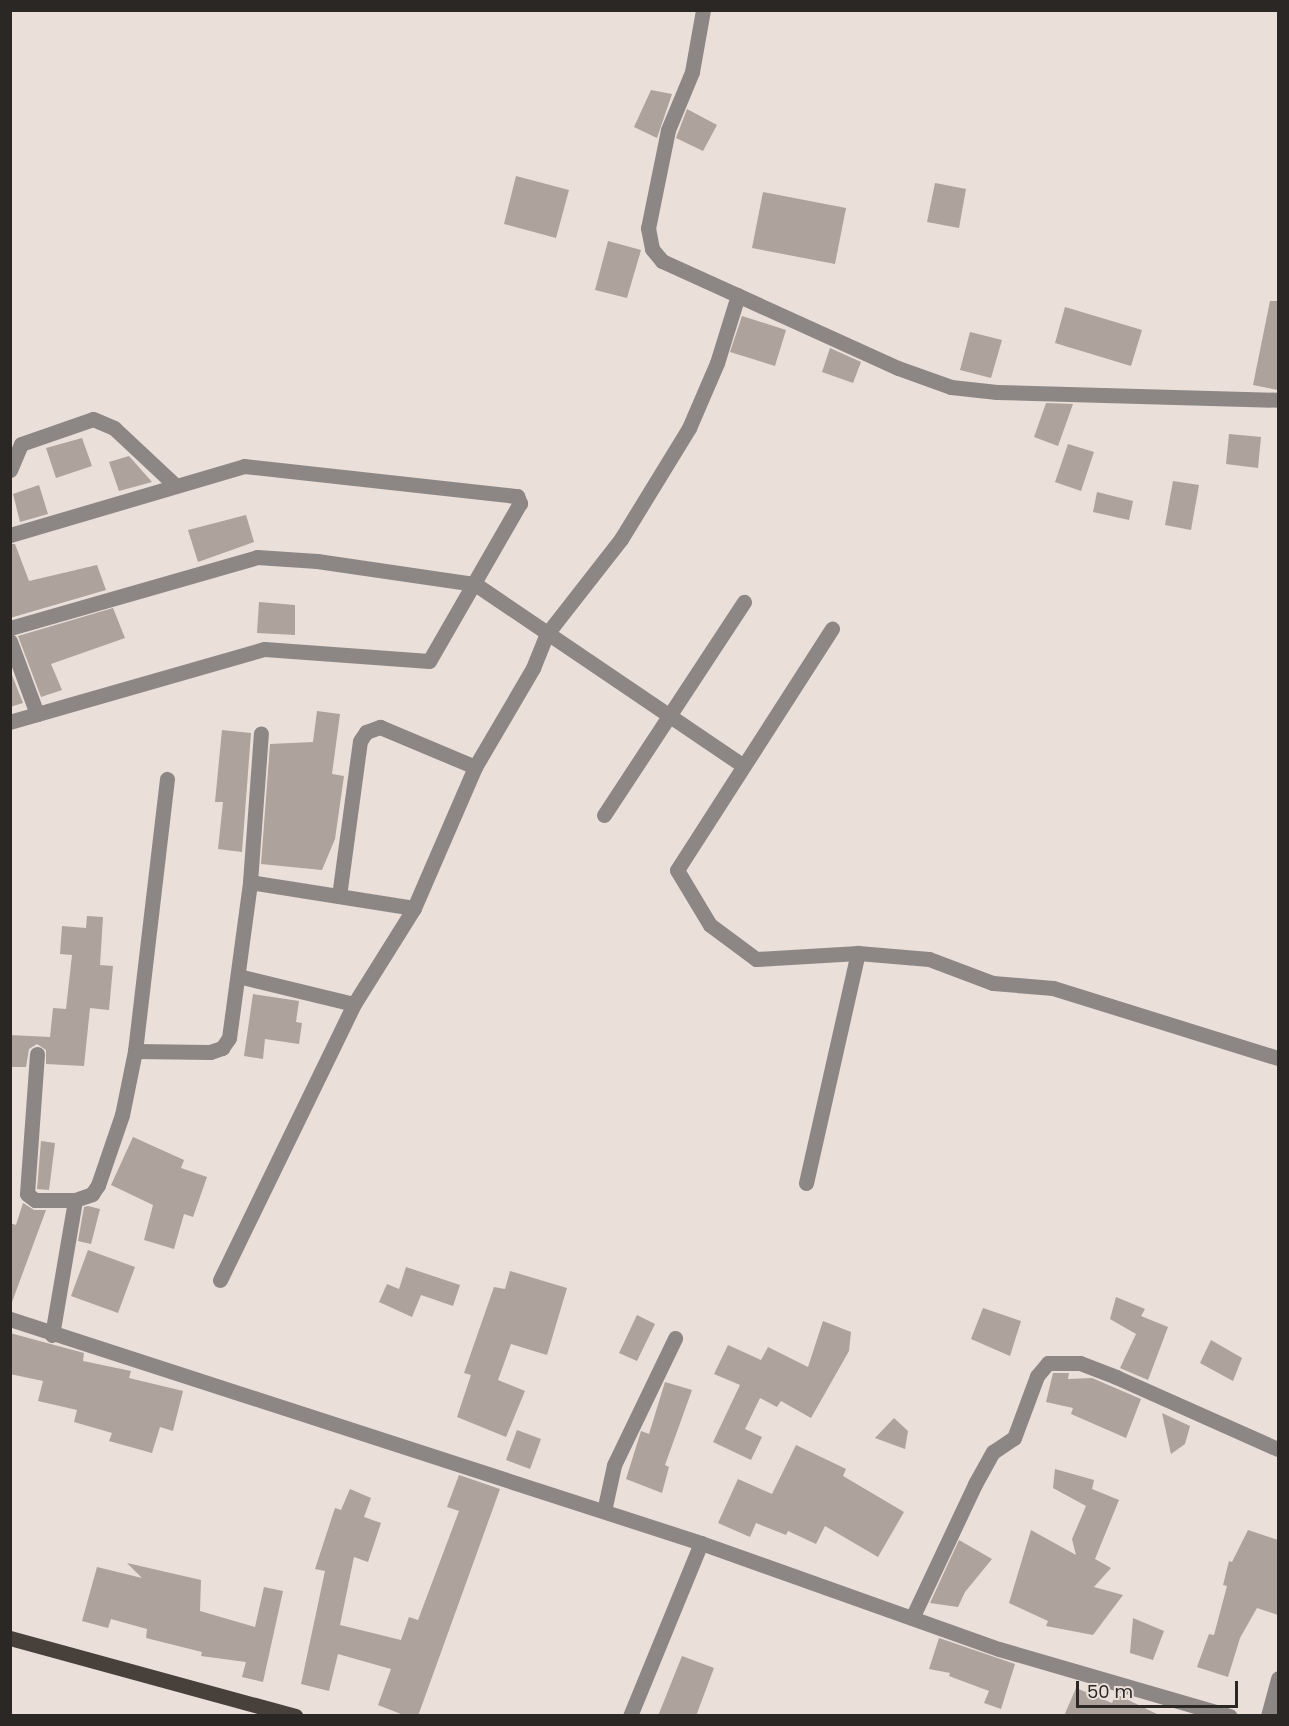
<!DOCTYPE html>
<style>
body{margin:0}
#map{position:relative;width:1289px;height:1726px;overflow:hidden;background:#eadfd9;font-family:Poppins,sans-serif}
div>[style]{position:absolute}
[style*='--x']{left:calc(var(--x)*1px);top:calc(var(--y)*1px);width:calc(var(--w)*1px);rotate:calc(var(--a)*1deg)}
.building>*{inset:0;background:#ada29c}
.minor>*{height:15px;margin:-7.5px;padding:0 7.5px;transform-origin:7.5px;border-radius:7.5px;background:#8c8785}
.major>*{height:15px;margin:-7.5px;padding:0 7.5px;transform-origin:7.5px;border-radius:7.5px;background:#47403b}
span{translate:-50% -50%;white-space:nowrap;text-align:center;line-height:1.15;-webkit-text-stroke:4.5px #eadfd9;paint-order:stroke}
.frame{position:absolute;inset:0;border:12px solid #2b2724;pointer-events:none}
.scale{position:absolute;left:1076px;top:1681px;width:162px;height:27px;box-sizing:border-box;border:3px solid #2b2724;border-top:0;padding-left:8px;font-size:18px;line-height:21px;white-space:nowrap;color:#2b2724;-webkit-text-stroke:4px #eadfd9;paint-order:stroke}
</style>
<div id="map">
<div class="building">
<i style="clip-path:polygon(651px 90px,672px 94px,657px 138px,634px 127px)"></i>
<i style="clip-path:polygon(687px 109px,717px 125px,703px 151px,676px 138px)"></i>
<i style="clip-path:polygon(516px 176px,569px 190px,556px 238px,504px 224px)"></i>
<i style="clip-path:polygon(935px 183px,966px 189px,959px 228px,927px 222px)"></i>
<i style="clip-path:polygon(763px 192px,846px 208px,835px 264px,752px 248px)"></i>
<i style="clip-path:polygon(608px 241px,641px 250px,627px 298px,595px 290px)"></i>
<i style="clip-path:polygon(1270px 301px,1278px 301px,1278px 390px,1253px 385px)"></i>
<i style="clip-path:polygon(1065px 307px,1142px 330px,1131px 366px,1055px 343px)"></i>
<i style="clip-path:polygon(742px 316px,786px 330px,775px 366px,730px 352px)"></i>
<i style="clip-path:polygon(970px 332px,1002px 340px,991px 378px,960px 370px)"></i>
<i style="clip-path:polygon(830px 348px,861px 362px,853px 383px,822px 372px)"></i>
<i style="clip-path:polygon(1046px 403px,1073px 404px,1058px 446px,1034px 437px)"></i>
<i style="clip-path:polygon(1229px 434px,1261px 437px,1258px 468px,1226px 464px)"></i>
<i style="clip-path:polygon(82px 438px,92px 466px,56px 478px,46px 448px)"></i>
<i style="clip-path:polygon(1068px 444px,1094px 452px,1081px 491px,1055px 482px)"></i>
<i style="clip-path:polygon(129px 456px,152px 482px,119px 491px,109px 462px)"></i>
<i style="clip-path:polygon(1173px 481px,1199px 485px,1191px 530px,1165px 525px)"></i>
<i style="clip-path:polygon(39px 485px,48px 514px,20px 522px,13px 494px)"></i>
<i style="clip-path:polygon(1097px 492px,1133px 501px,1129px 520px,1093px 512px)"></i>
<i style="clip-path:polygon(246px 515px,254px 542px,198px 562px,188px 530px)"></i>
<i style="clip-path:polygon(10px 544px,15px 544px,29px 581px,97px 565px,106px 590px,10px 618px)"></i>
<i style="clip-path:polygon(259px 602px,295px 605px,295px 635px,257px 633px)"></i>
<i style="clip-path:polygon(113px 608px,125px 638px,51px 664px,62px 690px,41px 697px,18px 636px)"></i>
<i style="clip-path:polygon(10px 670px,23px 703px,10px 707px)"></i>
<i style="clip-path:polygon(317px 711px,340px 714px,332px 774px,344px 776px,335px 839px,322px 870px,261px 864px,270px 744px,313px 742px)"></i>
<i style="clip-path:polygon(222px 730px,251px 733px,242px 852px,218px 849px,223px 802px,215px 802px)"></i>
<i style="clip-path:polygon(87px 916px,103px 917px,100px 965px,113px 966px,109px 1010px,90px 1008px,84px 1066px,46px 1064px,46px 1050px,37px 1044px,29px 1049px,26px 1067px,10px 1067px,10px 1035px,50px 1037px,53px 1008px,66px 1009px,72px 955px,60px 954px,62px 926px,86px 928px)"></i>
<i style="clip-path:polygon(253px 994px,299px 1001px,296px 1022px,302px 1023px,299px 1044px,265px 1039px,263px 1059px,244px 1056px)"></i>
<i style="clip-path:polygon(133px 1137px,184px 1160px,181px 1168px,207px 1177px,193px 1217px,184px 1214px,174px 1249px,144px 1240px,153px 1205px,111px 1185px)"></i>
<i style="clip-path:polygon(41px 1141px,55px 1143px,49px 1190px,37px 1189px)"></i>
<i style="clip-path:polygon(23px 1203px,34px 1210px,46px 1210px,12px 1302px,10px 1223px,16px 1225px)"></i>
<i style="clip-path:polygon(88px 1206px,100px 1209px,91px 1244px,78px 1241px,84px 1207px)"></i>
<i style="clip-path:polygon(88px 1250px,135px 1267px,118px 1313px,71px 1296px)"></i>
<i style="clip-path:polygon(406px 1267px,460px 1285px,453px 1306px,421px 1295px,412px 1317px,379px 1302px,387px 1284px,399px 1289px)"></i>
<i style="clip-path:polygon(510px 1271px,567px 1288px,547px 1355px,511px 1344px,498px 1380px,525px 1391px,506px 1437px,457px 1417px,471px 1375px,464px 1373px,494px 1287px,505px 1289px)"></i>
<i style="clip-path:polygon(1116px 1297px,1145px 1309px,1141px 1316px,1168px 1327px,1148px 1380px,1120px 1368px,1136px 1334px,1110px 1319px)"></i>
<i style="clip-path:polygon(983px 1308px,1021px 1321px,1010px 1356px,971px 1339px)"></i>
<i style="clip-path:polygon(637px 1315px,655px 1324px,637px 1361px,619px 1353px)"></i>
<i style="clip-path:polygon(823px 1321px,851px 1332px,849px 1351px,811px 1418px,781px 1401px,777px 1407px,760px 1398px,745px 1429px,762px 1437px,751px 1460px,713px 1442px,740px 1385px,714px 1374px,728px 1345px,761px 1360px,768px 1347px,808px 1367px)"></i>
<i style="clip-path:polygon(10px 1333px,84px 1353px,83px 1361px,131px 1371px,129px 1378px,183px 1391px,173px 1431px,160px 1427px,152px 1453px,109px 1441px,112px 1433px,74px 1422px,77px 1410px,38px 1401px,43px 1381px,10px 1374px)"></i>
<i style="clip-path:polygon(1211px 1340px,1242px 1358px,1233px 1381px,1200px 1363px)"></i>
<i style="clip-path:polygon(1053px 1373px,1069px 1373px,1068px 1379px,1092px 1378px,1141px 1399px,1126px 1438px,1071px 1414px,1073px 1408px,1046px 1402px)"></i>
<i style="clip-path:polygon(665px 1382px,692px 1390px,665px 1465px,669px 1467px,662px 1493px,626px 1479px,641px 1431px,649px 1434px)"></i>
<i style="clip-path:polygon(1162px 1413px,1190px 1426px,1185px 1444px,1171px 1454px)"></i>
<i style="clip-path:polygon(894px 1418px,908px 1431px,905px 1449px,875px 1438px)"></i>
<i style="clip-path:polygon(517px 1430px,541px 1439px,530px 1469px,506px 1460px)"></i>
<i style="clip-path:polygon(796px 1445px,846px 1469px,843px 1476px,904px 1512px,878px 1557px,825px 1526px,816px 1544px,788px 1531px,786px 1535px,756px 1523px,750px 1537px,718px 1523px,738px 1479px,772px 1494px)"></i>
<i style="clip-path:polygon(1055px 1469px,1094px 1480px,1092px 1489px,1119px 1500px,1095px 1559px,1111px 1568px,1094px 1587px,1123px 1595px,1093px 1635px,1046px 1626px,1048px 1621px,1009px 1603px,1031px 1530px,1076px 1555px,1072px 1539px,1086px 1506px,1053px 1488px)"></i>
<i style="clip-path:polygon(459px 1475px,500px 1489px,418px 1716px,406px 1716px,378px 1705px,391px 1669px,338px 1654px,329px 1691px,301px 1684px,325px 1571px,315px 1569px,335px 1508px,341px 1510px,350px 1489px,371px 1498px,364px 1517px,381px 1523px,368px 1562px,354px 1557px,340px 1625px,401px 1640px,409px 1617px,418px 1620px,459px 1511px,447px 1507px)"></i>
<i style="clip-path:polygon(1248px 1530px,1278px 1540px,1278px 1615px,1257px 1608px,1240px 1638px,1228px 1677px,1197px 1667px,1209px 1634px,1214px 1635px,1227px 1586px,1223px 1585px,1229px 1561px,1232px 1562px)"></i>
<i style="clip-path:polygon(959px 1540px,992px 1559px,965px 1592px,958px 1607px,930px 1603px)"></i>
<i style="clip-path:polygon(127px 1563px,201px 1580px,200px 1611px,255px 1627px,264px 1587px,283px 1591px,263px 1682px,242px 1677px,246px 1662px,201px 1656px,202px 1652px,146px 1638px,147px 1629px,111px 1619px,108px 1628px,82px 1621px,97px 1567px,142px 1578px)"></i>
<i style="clip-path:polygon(1133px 1618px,1164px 1631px,1153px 1660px,1130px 1653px)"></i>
<i style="clip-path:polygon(939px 1638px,1015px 1664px,1001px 1709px,984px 1703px,989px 1691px,949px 1676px,950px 1673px,929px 1669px)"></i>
<i style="clip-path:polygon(682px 1656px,714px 1668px,696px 1716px,658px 1716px)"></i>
<i style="clip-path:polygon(1076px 1688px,1112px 1703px,1116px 1694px,1161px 1716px,1064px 1716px)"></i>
</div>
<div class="minor">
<i style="--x:703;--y:10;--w:63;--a:100.1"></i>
<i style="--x:692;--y:72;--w:63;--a:112.5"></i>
<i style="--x:668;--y:130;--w:100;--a:101.5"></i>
<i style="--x:648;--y:228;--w:21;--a:79"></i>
<i style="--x:652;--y:249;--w:16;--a:50"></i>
<i style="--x:662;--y:261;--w:259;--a:24.4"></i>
<i style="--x:898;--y:368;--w:56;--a:19.7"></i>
<i style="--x:951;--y:387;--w:46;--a:6.2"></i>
<i style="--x:997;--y:392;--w:281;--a:1.6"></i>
<i style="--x:10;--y:470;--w:28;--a:-67"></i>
<i style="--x:21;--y:444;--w:76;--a:-19.1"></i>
<i style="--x:93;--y:419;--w:23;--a:23"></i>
<i style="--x:114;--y:428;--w:83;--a:43.1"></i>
<i style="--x:10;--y:535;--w:244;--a:-16.4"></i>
<i style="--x:244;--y:466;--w:275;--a:6.3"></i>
<i style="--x:517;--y:496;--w:8;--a:67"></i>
<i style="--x:520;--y:503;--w:182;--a:119.9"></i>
<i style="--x:429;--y:661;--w:165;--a:-175.8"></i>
<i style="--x:264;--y:649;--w:264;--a:164"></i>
<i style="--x:10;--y:628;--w:257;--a:-16"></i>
<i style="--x:257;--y:557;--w:60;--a:3.8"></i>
<i style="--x:317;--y:561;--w:160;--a:8.3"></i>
<i style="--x:475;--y:584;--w:323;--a:34.1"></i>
<i style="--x:10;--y:641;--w:78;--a:69.7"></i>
<i style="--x:604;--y:815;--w:255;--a:-56.7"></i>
<i style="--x:250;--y:882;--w:166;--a:9"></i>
<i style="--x:339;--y:896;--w:156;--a:-82.3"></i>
<i style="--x:360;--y:741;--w:11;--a:-56"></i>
<i style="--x:366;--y:732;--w:15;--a:-20"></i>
<i style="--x:380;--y:727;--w:103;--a:22.8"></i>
<i style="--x:858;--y:953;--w:71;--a:4.8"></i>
<i style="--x:929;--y:959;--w:68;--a:20.6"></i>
<i style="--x:993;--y:983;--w:60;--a:4.8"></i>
<i style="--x:1053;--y:988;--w:236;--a:17.3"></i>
<i style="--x:238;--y:976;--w:119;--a:13.6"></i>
<i style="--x:135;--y:1051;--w:75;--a:0.8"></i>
<i style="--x:210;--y:1052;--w:13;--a:-18"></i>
<i style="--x:222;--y:1048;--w:12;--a:-55"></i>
<i style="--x:229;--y:1038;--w:157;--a:-82.3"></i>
<i style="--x:250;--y:882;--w:149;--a:-85.8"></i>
<i style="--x:37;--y:1054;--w:140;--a:94.1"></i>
<i style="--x:27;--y:1194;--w:10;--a:37"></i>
<i style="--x:35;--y:1200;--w:40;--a:0"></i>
<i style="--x:806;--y:1183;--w:236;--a:-77.3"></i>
<i style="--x:858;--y:953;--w:102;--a:176.6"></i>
<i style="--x:756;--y:959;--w:57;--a:-143.5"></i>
<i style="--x:710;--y:925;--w:64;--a:-121"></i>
<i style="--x:677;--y:870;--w:287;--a:-57.3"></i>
<i style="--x:220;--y:1280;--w:307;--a:-64.1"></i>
<i style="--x:354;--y:1004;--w:113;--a:-58"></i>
<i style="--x:414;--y:908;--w:154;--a:-66.6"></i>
<i style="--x:475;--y:767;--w:115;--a:-59.6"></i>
<i style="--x:533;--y:668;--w:35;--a:-68"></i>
<i style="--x:546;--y:635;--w:122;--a:-52"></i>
<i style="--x:621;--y:539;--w:130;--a:-58.5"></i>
<i style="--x:689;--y:428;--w:71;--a:-66.7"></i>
<i style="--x:717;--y:363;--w:71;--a:-72.8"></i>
<i style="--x:10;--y:1319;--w:726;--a:17.96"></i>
<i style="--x:701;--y:1543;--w:316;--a:19.6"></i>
<i style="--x:999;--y:1649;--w:240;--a:16.2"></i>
<i style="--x:52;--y:1335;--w:137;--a:-80.3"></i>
<i style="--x:75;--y:1200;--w:18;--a:-19"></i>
<i style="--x:92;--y:1194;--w:11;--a:-56"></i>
<i style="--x:98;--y:1185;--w:74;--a:-71.1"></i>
<i style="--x:122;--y:1115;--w:65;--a:-78.5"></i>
<i style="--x:135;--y:1051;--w:274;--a:-83.3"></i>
<i style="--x:604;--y:1511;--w:47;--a:-77.7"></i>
<i style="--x:614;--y:1465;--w:141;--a:-64.3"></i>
<i style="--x:912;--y:1618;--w:148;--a:-64.8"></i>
<i style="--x:975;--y:1484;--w:37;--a:-61"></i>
<i style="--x:993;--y:1452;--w:25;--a:-34"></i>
<i style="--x:1014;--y:1438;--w:66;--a:-69.6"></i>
<i style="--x:1037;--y:1376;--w:17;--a:-50"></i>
<i style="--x:1048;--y:1363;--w:32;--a:0"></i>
<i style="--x:1080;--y:1363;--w:39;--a:21"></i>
<i style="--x:1116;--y:1377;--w:177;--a:24"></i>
<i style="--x:630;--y:1716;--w:187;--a:-67.7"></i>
<i style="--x:1268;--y:1716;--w:39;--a:-75"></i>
</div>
<div class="major">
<i style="--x:10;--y:1638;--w:296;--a:15.3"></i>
</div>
<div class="frame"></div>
<div class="scale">50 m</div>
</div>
